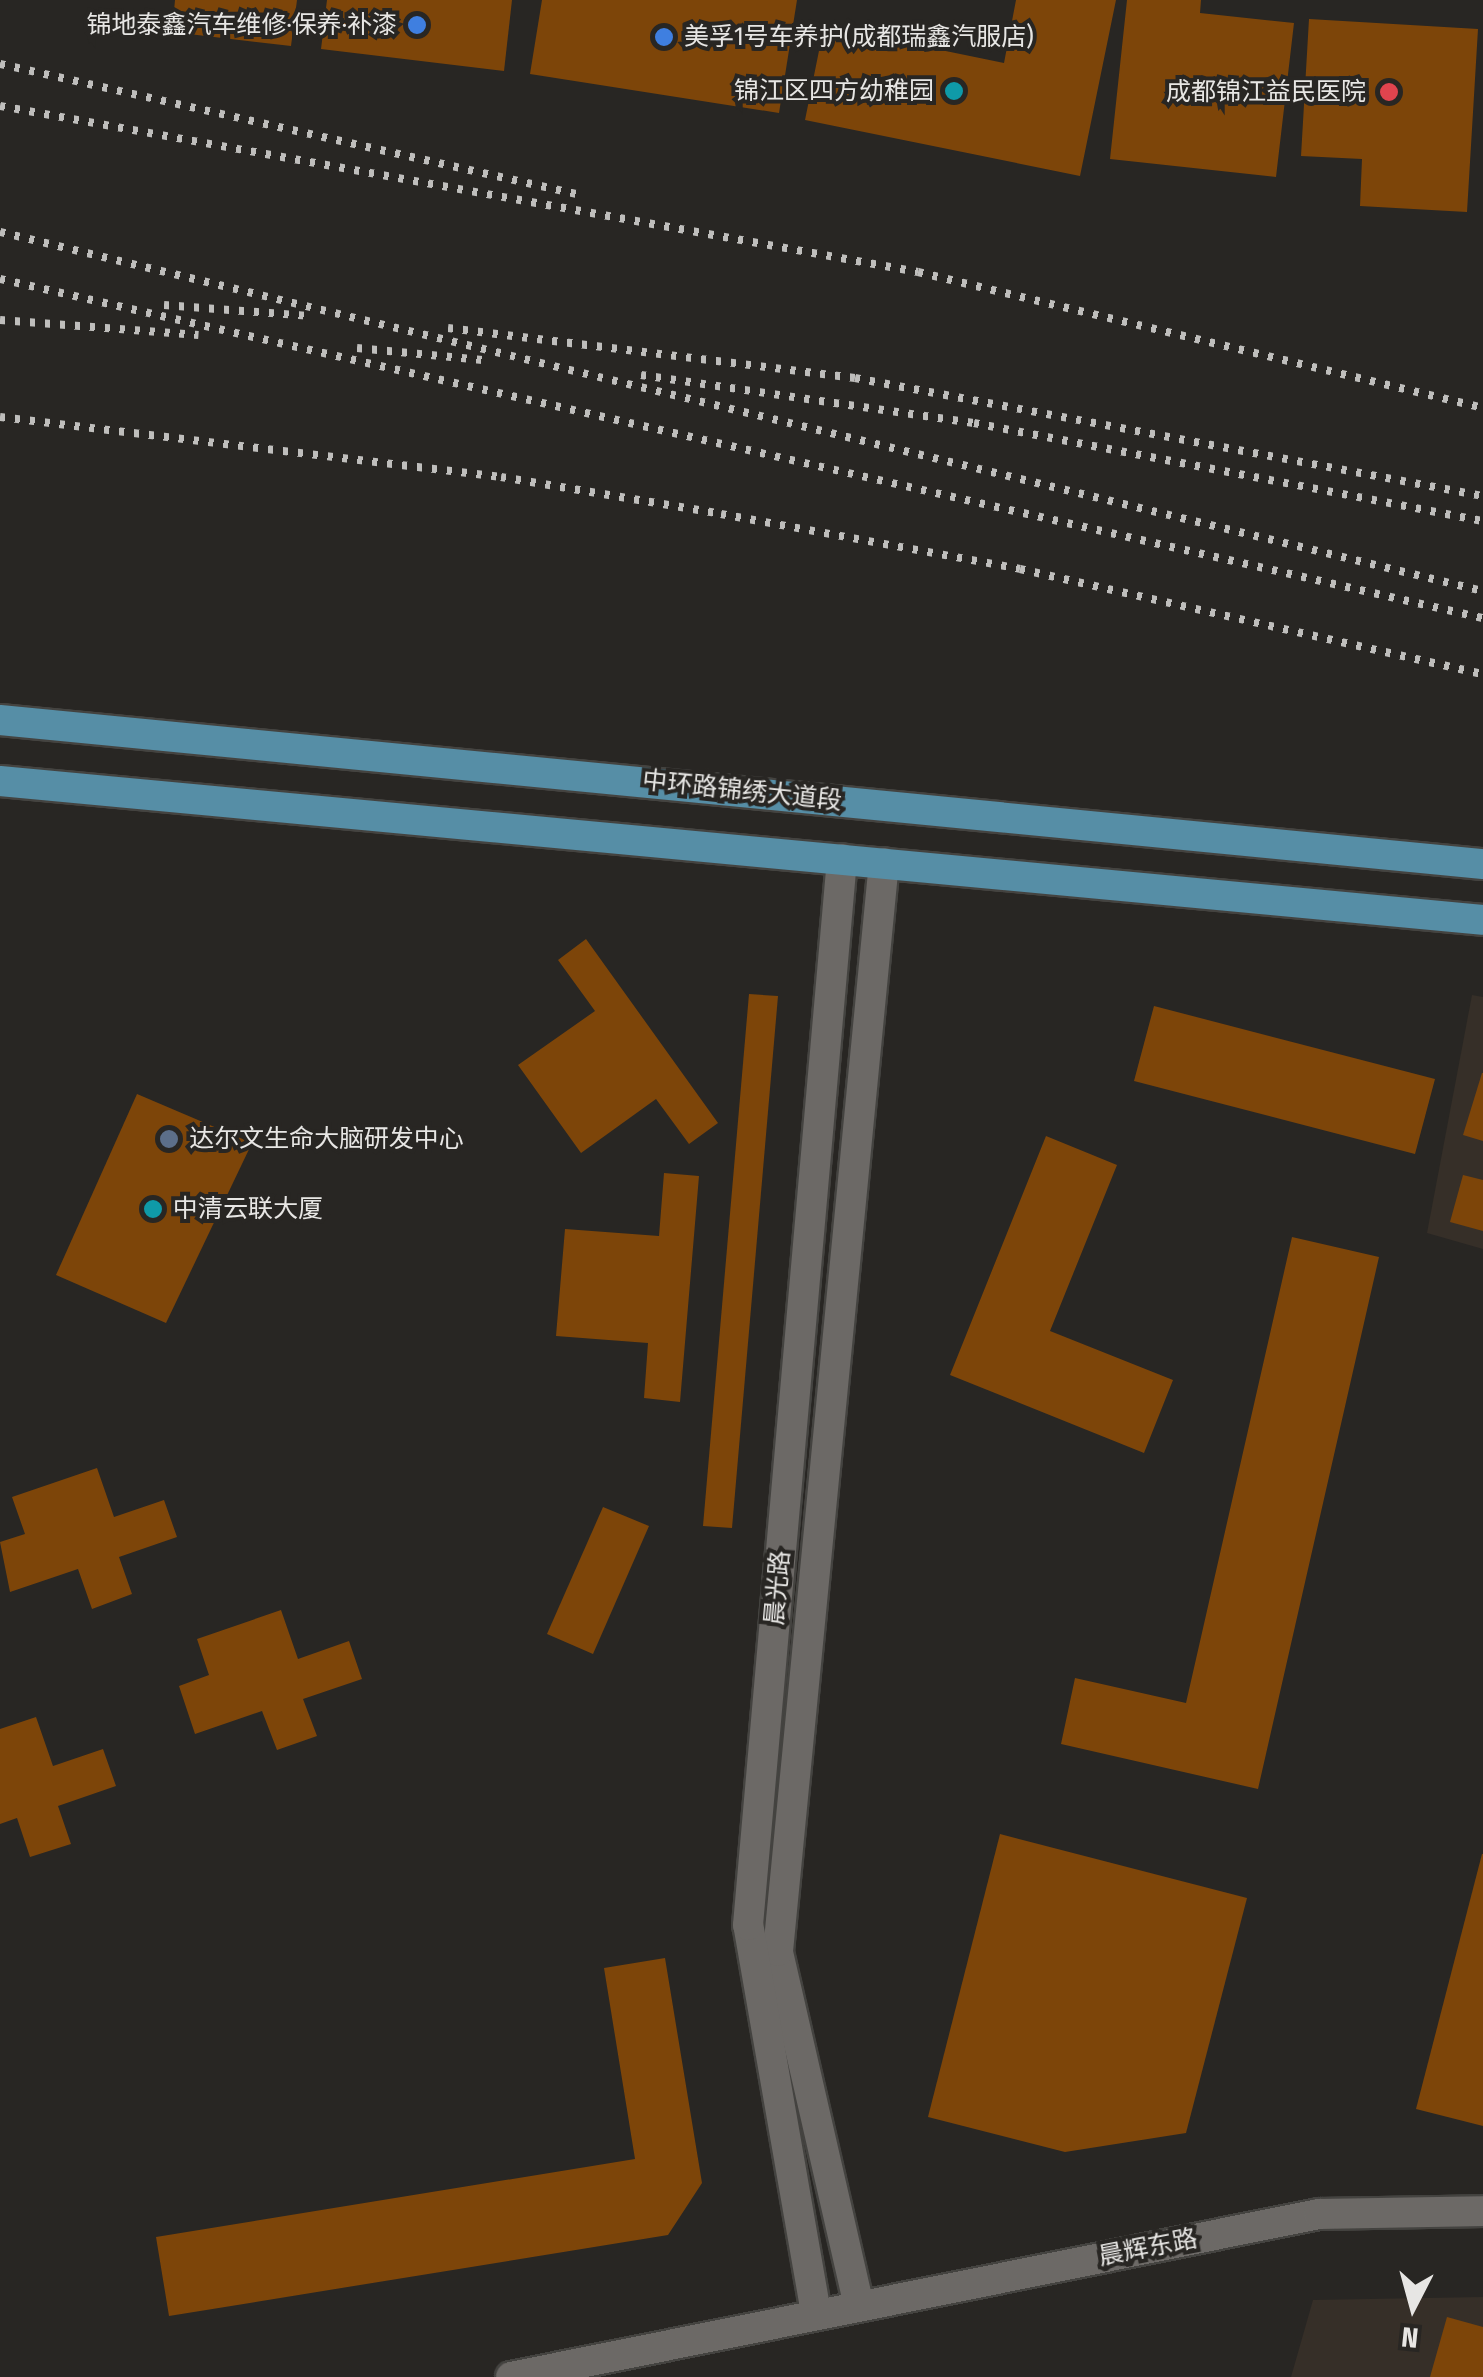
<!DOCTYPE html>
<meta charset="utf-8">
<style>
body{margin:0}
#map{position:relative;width:1483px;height:2377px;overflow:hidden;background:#282623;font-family:"Fira Sans Condensed","Noto Sans SC",sans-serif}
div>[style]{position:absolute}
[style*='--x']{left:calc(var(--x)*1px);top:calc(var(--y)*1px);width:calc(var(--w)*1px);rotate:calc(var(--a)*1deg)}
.built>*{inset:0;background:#362f28}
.building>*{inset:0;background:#7d4509}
.roads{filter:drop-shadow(2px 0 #444340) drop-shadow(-2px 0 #444340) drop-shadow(0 2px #444340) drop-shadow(0 -2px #444340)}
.minor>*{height:30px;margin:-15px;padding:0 15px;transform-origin:15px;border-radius:15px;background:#6c6966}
.major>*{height:30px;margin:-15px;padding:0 15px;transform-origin:15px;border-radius:15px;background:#568ea6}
.rail>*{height:8px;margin-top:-4px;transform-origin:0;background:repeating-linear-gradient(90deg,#bfbebc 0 5px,transparent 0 15px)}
.dots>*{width:28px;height:28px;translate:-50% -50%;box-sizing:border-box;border:5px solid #282623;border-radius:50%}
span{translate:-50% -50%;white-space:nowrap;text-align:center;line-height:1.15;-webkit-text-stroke:8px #282623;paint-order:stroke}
.poi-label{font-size:25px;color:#e7e6e4}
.right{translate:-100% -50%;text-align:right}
.left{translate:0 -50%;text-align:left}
.street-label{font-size:25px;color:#e7e6e4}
.north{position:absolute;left:1363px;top:2257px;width:100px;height:100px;-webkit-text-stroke:8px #282623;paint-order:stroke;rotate:186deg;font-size:28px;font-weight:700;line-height:40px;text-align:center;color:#e7e6e4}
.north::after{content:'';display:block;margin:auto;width:35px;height:45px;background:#e7e6e4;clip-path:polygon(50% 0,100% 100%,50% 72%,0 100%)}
</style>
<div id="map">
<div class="built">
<i style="clip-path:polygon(1472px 995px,1483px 997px,1483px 1249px,1427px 1233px)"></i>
<i style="clip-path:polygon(1483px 2297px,1483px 2377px,1291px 2377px,1313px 2300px)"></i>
</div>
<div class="building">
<i style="clip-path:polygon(175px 0,297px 0,291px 46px,172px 32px)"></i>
<i style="clip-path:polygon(327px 0,512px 0,504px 71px,321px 49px)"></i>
<i style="clip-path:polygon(542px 0,797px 0,779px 113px,530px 74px)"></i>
<i style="clip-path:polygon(1016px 0,1116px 0,1080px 176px,805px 120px,824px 26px,1004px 63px)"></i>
<i style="clip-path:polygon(1127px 0,1201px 0,1200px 13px,1294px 23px,1276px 177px,1110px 159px)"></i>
<i style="clip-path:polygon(1309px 19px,1478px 29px,1467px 212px,1360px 206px,1362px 159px,1301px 156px)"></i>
<i style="clip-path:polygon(586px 939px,718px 1123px,689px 1144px,656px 1099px,581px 1153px,518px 1065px,595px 1011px,558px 960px)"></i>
<i style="clip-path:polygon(749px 994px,778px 996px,732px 1528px,703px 1526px)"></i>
<i style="clip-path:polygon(1154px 1006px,1435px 1079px,1415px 1154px,1134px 1081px)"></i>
<i style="clip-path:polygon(1482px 1073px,1483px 1073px,1483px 1141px,1463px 1135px)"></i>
<i style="clip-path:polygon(137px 1094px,252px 1143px,166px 1323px,56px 1275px)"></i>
<i style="clip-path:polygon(1046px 1136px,1117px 1165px,1050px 1331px,1173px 1380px,1144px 1453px,950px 1375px)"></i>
<i style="clip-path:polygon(664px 1173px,699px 1176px,680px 1402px,644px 1398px,648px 1343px,556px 1336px,565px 1229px,659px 1236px)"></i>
<i style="clip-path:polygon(1463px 1175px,1483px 1180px,1483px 1231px,1450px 1222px)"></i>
<i style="clip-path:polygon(1292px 1237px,1379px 1257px,1258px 1789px,1061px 1744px,1075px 1678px,1186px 1703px)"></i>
<i style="clip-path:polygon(97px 1468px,114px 1517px,164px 1500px,177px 1537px,119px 1557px,132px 1594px,92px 1609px,78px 1569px,10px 1592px,0 1542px,25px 1534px,12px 1497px)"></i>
<i style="clip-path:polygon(603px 1507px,649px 1526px,593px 1654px,547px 1634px)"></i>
<i style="clip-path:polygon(281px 1610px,298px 1659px,349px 1641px,362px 1679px,303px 1699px,317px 1736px,277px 1750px,262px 1711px,195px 1734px,179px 1686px,209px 1675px,197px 1639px)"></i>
<i style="clip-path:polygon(36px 1717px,53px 1766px,103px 1749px,116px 1786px,58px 1806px,71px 1844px,30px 1857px,17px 1818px,0 1824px,0 1729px)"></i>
<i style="clip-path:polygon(1000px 1834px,1247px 1898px,1186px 2133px,1065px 2152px,928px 2117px)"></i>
<i style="clip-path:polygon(1482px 1854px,1483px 1854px,1483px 2126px,1416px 2109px)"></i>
<i style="clip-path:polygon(665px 1958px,702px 2183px,668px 2235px,169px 2316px,156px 2237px,635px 2159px,604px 1968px)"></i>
<i style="clip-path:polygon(1447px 2317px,1483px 2327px,1483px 2377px,1430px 2377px)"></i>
</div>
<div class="roads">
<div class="minor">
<i style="--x:859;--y:2306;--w:364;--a:-102.9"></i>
<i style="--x:778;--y:1951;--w:1093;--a:-84.44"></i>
<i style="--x:816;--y:2313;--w:394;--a:-99.9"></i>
<i style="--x:748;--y:1925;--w:1070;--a:-84.96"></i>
<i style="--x:511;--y:2377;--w:824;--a:-11.41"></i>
<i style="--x:1319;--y:2214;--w:164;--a:-1"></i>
</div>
<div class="major">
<i style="--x:0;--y:720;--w:1490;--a:5.55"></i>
<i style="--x:0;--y:781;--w:1489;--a:5.35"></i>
</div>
</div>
<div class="rail">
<i style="--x:0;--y:64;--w:596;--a:12.71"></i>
<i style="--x:0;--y:106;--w:933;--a:10.25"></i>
<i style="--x:918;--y:272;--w:581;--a:13.53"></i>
<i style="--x:0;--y:232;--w:1526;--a:13.61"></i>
<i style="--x:0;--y:279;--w:1521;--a:12.88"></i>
<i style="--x:164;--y:305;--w:145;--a:4.3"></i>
<i style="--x:0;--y:320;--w:199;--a:4.3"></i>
<i style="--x:448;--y:328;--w:410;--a:7"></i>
<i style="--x:855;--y:378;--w:639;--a:10.64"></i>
<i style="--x:357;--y:348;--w:126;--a:5.5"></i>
<i style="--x:641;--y:375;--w:336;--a:8.2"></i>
<i style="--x:974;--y:423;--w:518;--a:10.9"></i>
<i style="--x:0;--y:417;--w:505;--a:6.83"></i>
<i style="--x:501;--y:477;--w:223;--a:9.5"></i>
<i style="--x:721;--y:514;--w:304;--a:10.4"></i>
<i style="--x:1020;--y:569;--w:475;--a:12.8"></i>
</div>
<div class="dots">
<i style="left:417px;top:25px;background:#3f7fe0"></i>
<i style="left:664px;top:37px;background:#3f7fe0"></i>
<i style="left:954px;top:91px;background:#0f9aa8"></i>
<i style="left:1389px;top:92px;background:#e0444e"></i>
<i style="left:169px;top:1139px;background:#5c6f8a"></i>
<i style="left:153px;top:1209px;background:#0f9aa8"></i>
</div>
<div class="poi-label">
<span class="right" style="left:397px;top:25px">锦地泰鑫汽车维修·保养·补漆</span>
<span class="left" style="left:684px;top:37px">美孚1号车养护(成都瑞鑫汽服店)</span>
<span class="right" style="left:934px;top:91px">锦江区四方幼稚园</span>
<span class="right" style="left:1366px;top:92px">成都锦江益民医院</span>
<span class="left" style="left:189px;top:1139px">达尔文生命大脑研发中心</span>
<span class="left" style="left:173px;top:1209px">中清云联大厦</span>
</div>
<div class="street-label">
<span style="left:742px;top:791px;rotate:6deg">中环路锦绣大道段</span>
<span style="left:778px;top:1588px;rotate:-85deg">晨光路</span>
<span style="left:1148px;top:2248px;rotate:-11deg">晨辉东路</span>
</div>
<div class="north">N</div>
</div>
